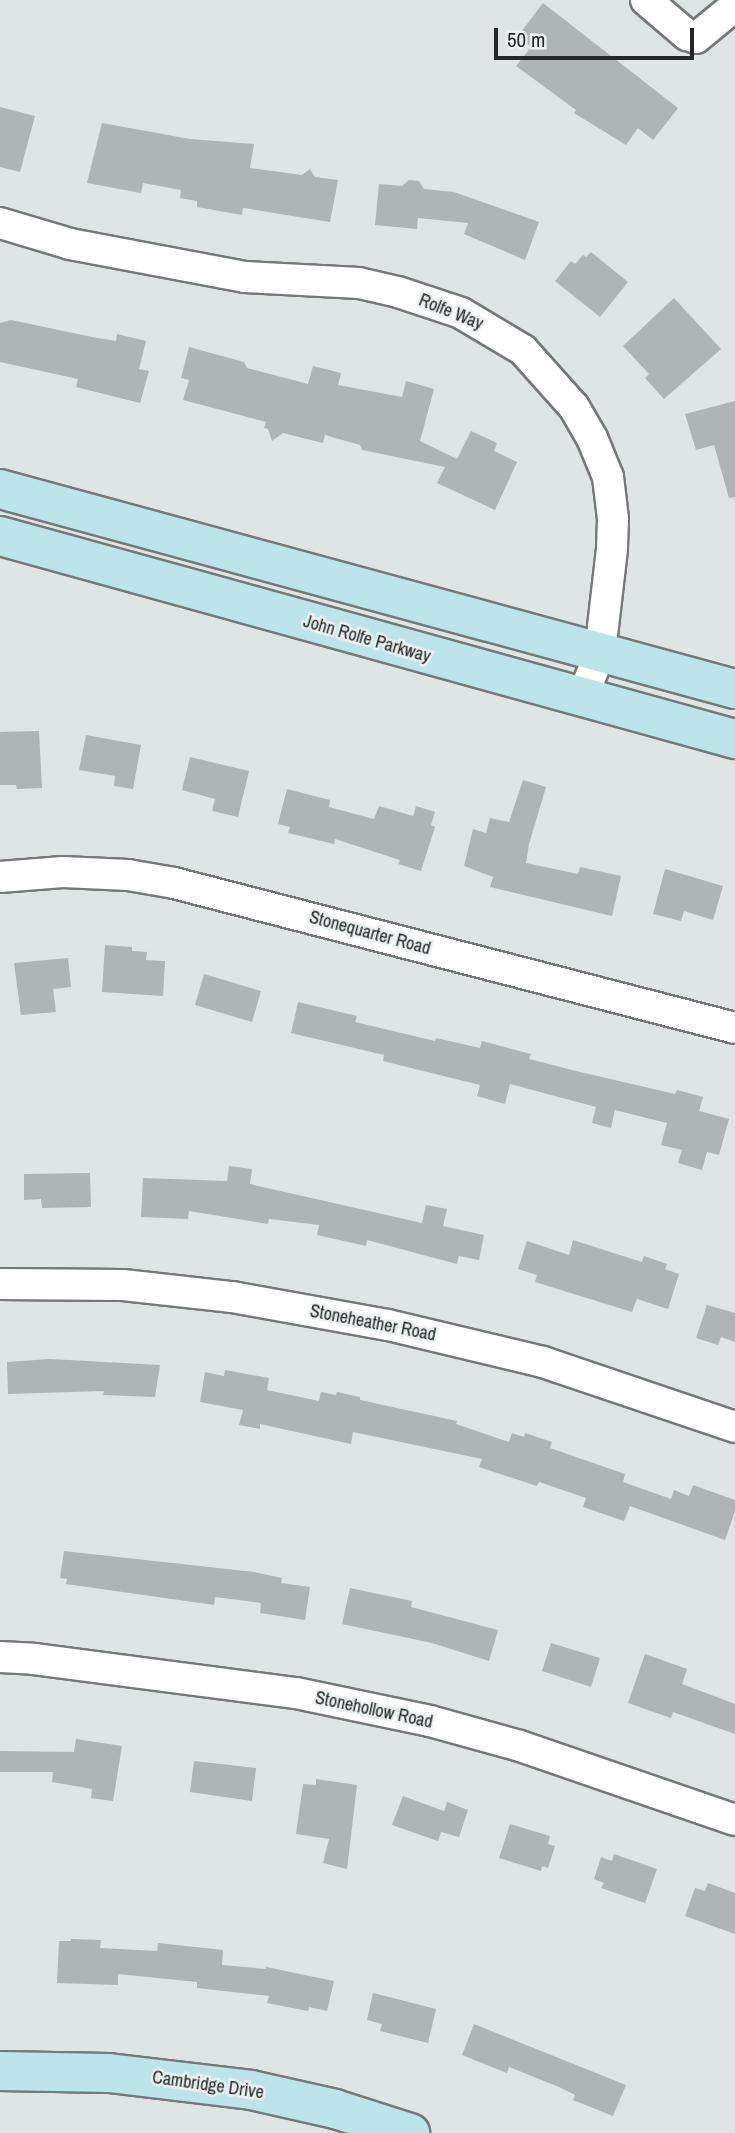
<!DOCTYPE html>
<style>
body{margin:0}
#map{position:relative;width:735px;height:2133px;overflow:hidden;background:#dfe4e5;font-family:"Archivo Narrow",sans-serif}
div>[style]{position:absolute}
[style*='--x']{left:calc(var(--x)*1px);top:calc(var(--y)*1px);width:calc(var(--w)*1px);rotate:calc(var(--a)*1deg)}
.building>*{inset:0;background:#afb4b4}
.roads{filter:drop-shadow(2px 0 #747879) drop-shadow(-2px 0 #747879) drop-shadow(0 2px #747879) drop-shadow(0 -2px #747879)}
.street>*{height:30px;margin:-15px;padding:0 15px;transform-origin:15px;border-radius:15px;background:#fff}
.secondary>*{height:38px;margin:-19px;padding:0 19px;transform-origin:19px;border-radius:19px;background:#bde4e8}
span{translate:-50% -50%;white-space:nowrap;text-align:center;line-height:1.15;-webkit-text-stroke:5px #edf1f2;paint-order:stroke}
.street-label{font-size:18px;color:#252727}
.scale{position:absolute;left:494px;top:28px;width:200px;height:32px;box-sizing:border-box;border:4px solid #252727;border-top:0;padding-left:9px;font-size:21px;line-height:24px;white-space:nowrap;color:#252727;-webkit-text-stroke:5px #edf1f2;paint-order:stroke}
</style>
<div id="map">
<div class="building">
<i style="clip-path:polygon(543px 3px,678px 108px,653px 140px,638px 128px,626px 145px,574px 113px,576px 110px,516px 66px,531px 47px,518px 36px)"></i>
<i style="clip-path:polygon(0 107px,35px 116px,20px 172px,0 167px)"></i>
<i style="clip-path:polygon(102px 123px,190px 139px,254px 144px,250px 168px,302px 175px,310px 169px,315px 177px,338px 180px,330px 222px,243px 208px,242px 215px,197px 207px,197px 201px,180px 198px,181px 190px,143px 183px,141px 193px,87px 183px)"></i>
<i style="clip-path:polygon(409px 180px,419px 181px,424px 189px,454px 192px,539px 222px,525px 260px,464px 234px,468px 223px,418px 218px,417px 229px,375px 225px,379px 184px,402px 186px)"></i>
<i style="clip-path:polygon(591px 252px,628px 282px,600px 317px,555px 281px,571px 261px,575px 264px,583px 255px,586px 257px)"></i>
<i style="clip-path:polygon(674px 298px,721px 349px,664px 399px,645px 378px,649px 374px,623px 346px)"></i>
<i style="clip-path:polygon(11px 320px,92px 337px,116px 341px,117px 334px,146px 341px,139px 369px,149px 371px,140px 403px,76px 387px,78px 379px,0 362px,0 323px)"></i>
<i style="clip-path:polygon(189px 347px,244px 362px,247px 368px,308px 384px,313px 366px,341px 373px,338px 385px,402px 397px,406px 381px,434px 389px,420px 441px,457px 459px,471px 431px,497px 443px,494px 451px,517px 462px,495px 510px,437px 483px,445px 467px,362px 450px,360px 445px,325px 435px,323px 443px,283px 433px,272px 441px,268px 429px,264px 428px,266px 422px,183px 400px,189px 380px,181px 378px)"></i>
<i style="clip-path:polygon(735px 401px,735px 497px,729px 498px,714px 445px,696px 450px,685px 414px)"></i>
<i style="clip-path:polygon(39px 731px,42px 788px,17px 789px,16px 785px,0 785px,0 732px)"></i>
<i style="clip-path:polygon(86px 735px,141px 745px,133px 789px,114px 786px,115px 776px,79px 770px)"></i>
<i style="clip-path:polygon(190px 757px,249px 771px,238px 817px,212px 811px,215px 799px,182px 790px)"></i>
<i style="clip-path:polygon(523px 780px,546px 787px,529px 844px,526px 863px,578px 874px,580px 867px,621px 876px,612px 916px,490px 887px,493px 877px,464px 866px,473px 829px,486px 833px,490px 818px,509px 822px)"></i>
<i style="clip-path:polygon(287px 789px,330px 800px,329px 807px,374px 819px,379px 806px,413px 816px,416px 806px,435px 812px,431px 825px,435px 827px,421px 871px,398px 864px,400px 860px,335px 839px,334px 844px,288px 833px,290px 827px,278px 824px)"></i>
<i style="clip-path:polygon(665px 869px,723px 886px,713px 920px,684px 911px,681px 921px,653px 914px)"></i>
<i style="clip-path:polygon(105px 945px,132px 947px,132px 951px,147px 952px,146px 960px,165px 961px,163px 996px,102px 992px)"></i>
<i style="clip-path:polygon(68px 958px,71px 987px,53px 989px,56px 1012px,21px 1015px,14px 963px)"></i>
<i style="clip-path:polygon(204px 974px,261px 991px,252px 1022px,195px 1005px)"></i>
<i style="clip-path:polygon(298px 1002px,357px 1016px,355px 1022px,435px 1041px,436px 1038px,480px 1048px,482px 1041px,531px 1054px,529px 1059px,580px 1072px,675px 1094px,677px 1090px,703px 1097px,699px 1111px,729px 1119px,719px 1155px,707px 1152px,702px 1170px,678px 1163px,682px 1150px,661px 1145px,667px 1123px,615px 1110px,611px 1128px,592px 1123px,596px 1107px,510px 1084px,505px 1104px,477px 1096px,480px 1085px,383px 1061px,384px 1055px,291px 1033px)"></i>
<i style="clip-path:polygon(229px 1166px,252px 1169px,250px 1184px,422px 1223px,426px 1205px,447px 1209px,443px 1226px,484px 1235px,479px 1260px,459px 1256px,457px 1264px,367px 1240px,366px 1246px,317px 1235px,319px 1225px,269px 1219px,268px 1224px,189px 1211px,188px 1219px,141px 1217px,143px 1178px,227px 1181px)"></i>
<i style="clip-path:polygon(90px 1173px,91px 1207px,42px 1208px,41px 1199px,24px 1200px,24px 1174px)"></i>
<i style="clip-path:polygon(573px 1240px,642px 1262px,644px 1256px,667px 1264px,665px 1269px,679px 1274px,668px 1309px,637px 1299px,632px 1312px,535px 1282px,537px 1275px,518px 1269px,527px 1241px,569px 1255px)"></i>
<i style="clip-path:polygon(707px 1305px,735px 1313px,735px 1342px,721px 1337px,718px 1345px,696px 1338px)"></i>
<i style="clip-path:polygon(50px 1359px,160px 1365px,155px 1397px,103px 1395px,104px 1391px,8px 1394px,7px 1362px)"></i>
<i style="clip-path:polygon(225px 1370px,269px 1378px,267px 1390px,319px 1401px,321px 1392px,336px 1395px,337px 1392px,360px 1397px,360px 1400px,457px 1421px,456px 1424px,509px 1442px,512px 1433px,524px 1437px,525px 1433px,552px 1442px,550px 1448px,625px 1474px,623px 1482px,671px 1499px,674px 1490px,689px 1496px,693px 1485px,735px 1500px,735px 1511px,725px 1540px,630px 1506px,624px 1521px,583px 1507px,586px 1498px,539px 1482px,537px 1486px,479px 1467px,482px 1459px,353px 1432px,351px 1444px,260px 1424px,260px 1429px,239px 1425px,243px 1410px,200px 1402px,205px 1372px,224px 1376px)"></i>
<i style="clip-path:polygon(64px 1551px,254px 1572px,282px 1578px,281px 1583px,310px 1587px,305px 1620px,260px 1613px,261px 1603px,215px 1597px,214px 1605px,66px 1584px,67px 1579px,60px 1578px)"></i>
<i style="clip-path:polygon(350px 1588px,412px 1601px,411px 1607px,498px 1630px,489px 1661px,432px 1643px,342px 1624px)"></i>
<i style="clip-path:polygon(551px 1643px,600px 1658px,591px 1687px,542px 1671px)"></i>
<i style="clip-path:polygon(645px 1654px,687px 1669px,682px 1684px,735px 1704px,735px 1734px,673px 1712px,671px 1718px,628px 1703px)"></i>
<i style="clip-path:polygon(76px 1739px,122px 1746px,113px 1801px,91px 1798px,92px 1789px,52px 1782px,53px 1772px,0 1772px,0 1751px,74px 1752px)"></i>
<i style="clip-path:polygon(194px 1761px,256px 1768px,252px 1801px,190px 1792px)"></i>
<i style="clip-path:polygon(316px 1779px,357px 1785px,347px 1869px,323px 1863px,329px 1839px,296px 1834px,303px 1784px,316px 1785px)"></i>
<i style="clip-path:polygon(403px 1796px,444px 1811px,447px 1802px,468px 1810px,459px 1837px,441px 1832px,438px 1841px,392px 1825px)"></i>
<i style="clip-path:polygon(510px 1824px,550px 1836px,548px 1844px,555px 1846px,548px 1868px,542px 1866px,541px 1871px,499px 1858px)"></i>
<i style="clip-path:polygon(614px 1854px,657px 1869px,645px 1903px,601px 1888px,604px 1883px,594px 1879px,601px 1857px,612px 1861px)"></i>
<i style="clip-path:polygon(708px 1883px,735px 1893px,735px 1934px,685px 1916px,695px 1888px,705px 1891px)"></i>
<i style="clip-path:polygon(71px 1939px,101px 1940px,100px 1948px,157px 1951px,158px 1943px,223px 1950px,222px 1965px,266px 1969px,266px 1967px,334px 1981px,327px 2011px,309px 2007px,308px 2011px,267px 2003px,269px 1996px,197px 1988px,197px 1982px,118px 1974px,118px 1985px,57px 1983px,59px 1941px,71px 1941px)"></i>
<i style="clip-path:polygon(373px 1993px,436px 2009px,428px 2043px,380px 2031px,382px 2024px,367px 2020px)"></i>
<i style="clip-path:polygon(474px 2024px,626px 2085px,613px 2116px,573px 2100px,575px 2095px,559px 2087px,509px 2067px,507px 2073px,462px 2055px)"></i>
</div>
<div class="roads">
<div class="street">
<i style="--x:646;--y:0;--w:54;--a:40.5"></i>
<i style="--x:687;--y:35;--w:9;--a:18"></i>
<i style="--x:696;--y:38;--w:50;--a:-39.4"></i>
<i style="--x:0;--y:223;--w:73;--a:16.7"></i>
<i style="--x:70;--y:244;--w:178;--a:10.7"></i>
<i style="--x:245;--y:277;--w:114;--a:3"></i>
<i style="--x:359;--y:283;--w:40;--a:13"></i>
<i style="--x:398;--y:292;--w:66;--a:18.4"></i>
<i style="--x:461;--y:313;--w:72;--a:30.8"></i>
<i style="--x:523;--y:350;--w:76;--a:48.2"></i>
<i style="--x:574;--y:407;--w:36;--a:60"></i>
<i style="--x:592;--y:438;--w:42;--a:67.7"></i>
<i style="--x:608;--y:477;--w:42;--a:83.2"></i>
<i style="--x:613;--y:519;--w:30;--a:92"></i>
<i style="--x:612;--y:549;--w:105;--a:96.6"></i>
<i style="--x:600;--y:653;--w:48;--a:111.8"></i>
<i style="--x:0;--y:877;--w:63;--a:-4.5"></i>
<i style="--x:63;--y:872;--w:65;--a:2.6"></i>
<i style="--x:128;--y:875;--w:47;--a:9.9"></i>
<i style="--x:174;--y:883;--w:579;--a:14.49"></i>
<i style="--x:0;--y:1284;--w:123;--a:0.5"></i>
<i style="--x:123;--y:1285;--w:110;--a:6.3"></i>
<i style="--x:232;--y:1297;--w:158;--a:10.2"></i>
<i style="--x:388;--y:1325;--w:159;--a:13.4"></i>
<i style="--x:543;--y:1362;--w:203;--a:18.7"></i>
<i style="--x:0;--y:1657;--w:34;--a:3"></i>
<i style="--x:34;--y:1659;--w:264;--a:7.4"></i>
<i style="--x:296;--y:1693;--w:137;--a:11.8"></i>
<i style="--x:430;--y:1721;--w:93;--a:15.5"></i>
<i style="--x:520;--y:1746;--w:227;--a:19"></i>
</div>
<div class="secondary">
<i style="--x:0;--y:489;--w:762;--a:15.22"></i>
<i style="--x:0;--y:536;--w:763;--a:15.44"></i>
<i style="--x:0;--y:2071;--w:109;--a:1.1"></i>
<i style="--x:109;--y:2073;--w:143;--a:6.8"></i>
<i style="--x:251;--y:2090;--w:86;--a:12.7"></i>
<i style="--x:335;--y:2109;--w:79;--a:17.7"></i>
</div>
</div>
<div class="street-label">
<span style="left:451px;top:312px;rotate:22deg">Rolfe Way</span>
<span style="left:367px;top:639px;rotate:16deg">John Rolfe Parkway</span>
<span style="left:370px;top:933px;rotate:15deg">Stonequarter Road</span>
<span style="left:373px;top:1323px;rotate:11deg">Stoneheather Road</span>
<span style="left:374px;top:1710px;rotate:12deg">Stonehollow Road</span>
<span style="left:208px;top:2085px;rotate:8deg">Cambridge Drive</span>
</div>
<div class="scale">50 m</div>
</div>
